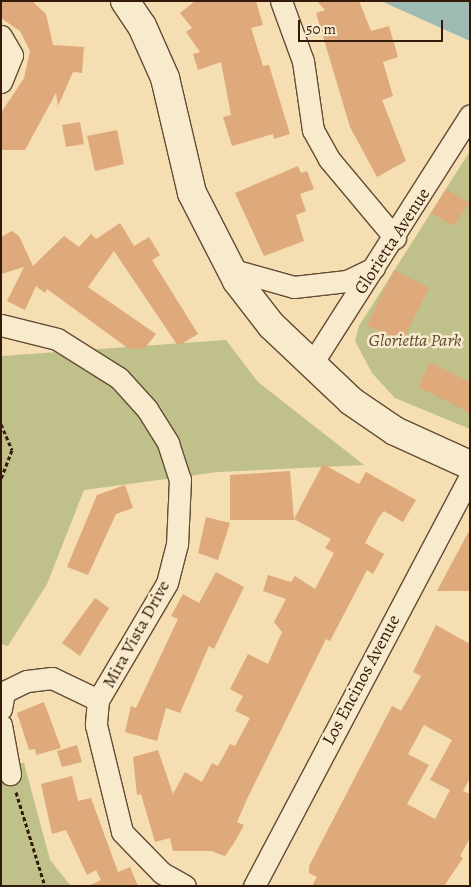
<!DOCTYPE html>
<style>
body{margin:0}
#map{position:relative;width:471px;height:887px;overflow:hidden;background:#f5deb2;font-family:Alegreya,serif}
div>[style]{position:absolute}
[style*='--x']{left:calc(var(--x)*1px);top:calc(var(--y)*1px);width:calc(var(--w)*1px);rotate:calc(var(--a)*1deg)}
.green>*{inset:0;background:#bfc08a}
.water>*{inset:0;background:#9dbbb3}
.building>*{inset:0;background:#dea97b}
.path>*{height:3px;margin-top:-1.5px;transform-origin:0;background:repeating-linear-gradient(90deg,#341a0a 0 4px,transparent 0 6.5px)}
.roads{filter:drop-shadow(1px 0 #644b34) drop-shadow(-1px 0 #644b34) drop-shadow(0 1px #644b34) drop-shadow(0 -1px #644b34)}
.street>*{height:21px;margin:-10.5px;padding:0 10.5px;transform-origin:10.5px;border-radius:10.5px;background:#f8eacd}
.secondary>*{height:28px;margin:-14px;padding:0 14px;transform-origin:14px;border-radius:14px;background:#f8eacd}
span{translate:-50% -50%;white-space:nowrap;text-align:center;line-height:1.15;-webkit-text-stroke:5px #f8eacd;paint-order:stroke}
.street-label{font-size:18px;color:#341a0a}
.park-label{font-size:18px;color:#5e4c30;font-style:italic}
.frame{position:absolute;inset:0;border:2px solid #341a0a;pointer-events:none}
.scale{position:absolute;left:298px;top:20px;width:145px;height:22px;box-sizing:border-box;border:2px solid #341a0a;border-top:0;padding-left:6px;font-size:15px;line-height:18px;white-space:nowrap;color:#341a0a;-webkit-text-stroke:4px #f8eacd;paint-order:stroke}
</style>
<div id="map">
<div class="green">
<i style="clip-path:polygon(470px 151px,470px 429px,395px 398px,372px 373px,355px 341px,359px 326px)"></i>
<i style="clip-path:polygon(226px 340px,258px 382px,364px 465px,218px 472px,84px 490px,47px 584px,8px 646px,1px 644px,1px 356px)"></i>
<i style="clip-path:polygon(24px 763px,50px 860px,71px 886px,1px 886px,1px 764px)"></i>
</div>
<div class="water">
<i style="clip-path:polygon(381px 1px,470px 1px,470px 41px)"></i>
</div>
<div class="building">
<i style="clip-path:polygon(1px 1px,32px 1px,46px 14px,53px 45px,84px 47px,82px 73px,73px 72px,58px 106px,56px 93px,25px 150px,1px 150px,1px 113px,24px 78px,30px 51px,20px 31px,1px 18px)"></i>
<i style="clip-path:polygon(195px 1px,256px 1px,263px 25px,251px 28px,263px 66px,269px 65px,290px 134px,274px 139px,273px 134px,232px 146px,223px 117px,231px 115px,221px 62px,198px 70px,193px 54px,200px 52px,186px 32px,192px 28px,180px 13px)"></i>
<i style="clip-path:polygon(317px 1px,359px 1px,371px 31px,389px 26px,398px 57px,383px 62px,393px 96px,382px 100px,406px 161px,377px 177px,350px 127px,316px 13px,325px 10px)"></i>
<i style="clip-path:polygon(80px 122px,84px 144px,66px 147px,62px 125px)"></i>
<i style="clip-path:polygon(117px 130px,124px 164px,95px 171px,87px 136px)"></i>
<i style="clip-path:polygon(298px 166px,301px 173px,307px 171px,314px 189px,300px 194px,306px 211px,296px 215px,304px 241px,264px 256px,235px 193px)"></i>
<i style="clip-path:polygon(446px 189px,469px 203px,454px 226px,431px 213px)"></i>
<i style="clip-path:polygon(120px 223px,134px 246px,149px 237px,160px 255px,152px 260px,198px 334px,178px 346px,114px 251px,88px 287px,156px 334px,145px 348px,129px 349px,47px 289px,45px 293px,36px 286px,25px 310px,7px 301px,24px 267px,1px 274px,1px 237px,12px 231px,19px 236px,33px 266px,64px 236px,79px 247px,91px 234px,96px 239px)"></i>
<i style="clip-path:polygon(394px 270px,429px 288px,402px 342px,367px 325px)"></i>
<i style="clip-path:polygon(430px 362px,470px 382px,470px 413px,418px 387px)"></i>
<i style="clip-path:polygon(323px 464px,359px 484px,366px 472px,416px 500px,403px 522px,384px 511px,379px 517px,365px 543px,384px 554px,373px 574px,367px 570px,330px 641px,326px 639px,247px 799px,237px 822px,244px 825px,234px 843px,225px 856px,211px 851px,173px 851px,170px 838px,155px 842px,141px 794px,137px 795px,133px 757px,158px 750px,173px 794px,185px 772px,202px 782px,212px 763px,218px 766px,230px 744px,235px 746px,250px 718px,235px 711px,243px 696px,230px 689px,248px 654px,268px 664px,282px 632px,274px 622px,286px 599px,263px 591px,268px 575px,291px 582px,295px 576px,315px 589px,334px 553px,325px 548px,331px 539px,294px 519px)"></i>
<i style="clip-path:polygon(290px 471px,294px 520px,230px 520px,230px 475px)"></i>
<i style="clip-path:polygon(125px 485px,133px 508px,116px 514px,88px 575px,67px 567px,97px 495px)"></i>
<i style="clip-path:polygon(206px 517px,230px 523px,218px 560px,198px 553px)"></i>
<i style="clip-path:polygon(470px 529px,470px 591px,437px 591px)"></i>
<i style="clip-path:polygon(216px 572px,244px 587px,214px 649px,209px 646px,180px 713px,166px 708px,157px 741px,125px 732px,131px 706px,136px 708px,178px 619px,171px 616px,183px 594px,199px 603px)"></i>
<i style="clip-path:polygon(95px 598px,109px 608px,80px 656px,62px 643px)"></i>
<i style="clip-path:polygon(evenodd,436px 625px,470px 644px,470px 778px,463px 791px,470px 794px,470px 838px,460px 856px,463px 858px,444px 886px,312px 886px,317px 877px,309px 873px,309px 866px,392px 706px,401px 711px,421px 676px,413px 672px,436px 625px,424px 725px,452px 740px,430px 780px,450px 790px,435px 819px,407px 804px,429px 765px,408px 754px,424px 725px)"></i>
<i style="clip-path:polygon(44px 702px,61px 748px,36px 755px,35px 749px,29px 750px,17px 713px)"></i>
<i style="clip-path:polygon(77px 745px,82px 762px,62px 767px,57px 751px)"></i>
<i style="clip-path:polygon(72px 776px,78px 801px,91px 798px,118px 872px,130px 867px,138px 886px,88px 886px,101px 880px,96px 870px,87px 875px,66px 830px,52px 834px,41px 784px)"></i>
</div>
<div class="path">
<i style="--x:1;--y:424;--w:28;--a:67"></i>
<i style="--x:12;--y:450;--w:30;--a:111"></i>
<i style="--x:16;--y:792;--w:98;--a:72.9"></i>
</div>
<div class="roads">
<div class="street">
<i style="--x:281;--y:1;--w:64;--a:69.9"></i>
<i style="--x:303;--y:61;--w:70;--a:81.8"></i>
<i style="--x:313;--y:130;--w:33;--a:61"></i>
<i style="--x:329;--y:159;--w:103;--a:50.1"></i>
<i style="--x:1;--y:36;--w:22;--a:60"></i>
<i style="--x:12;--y:55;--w:29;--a:112"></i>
<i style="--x:230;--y:269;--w:66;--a:15.7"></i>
<i style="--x:294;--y:287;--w:53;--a:-6.5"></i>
<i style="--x:347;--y:281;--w:30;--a:-26"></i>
<i style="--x:1;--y:325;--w:58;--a:14"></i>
<i style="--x:57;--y:339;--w:73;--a:32.2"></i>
<i style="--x:119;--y:378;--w:42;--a:47.9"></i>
<i style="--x:147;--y:409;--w:40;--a:58"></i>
<i style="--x:168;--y:443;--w:38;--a:72"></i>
<i style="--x:180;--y:479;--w:65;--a:92.6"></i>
<i style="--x:177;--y:544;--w:40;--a:104.4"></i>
<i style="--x:167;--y:583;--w:136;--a:120.5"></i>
<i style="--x:98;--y:700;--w:25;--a:95"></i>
<i style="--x:96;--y:725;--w:110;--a:76.3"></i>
<i style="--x:122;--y:832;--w:57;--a:45.7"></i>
<i style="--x:162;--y:873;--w:26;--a:29"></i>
<i style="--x:311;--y:365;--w:296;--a:-57.5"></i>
<i style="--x:1;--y:709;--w:17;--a:-80"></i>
<i style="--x:4;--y:692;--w:25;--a:-26"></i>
<i style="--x:27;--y:681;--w:25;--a:-7"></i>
<i style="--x:52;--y:678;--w:51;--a:25.6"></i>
<i style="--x:1;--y:725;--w:50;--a:79.6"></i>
<i style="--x:254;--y:886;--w:463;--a:-62.2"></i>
</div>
<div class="secondary">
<i style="--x:125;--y:1;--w:30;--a:56"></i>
<i style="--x:142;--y:26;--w:57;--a:66.1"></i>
<i style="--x:165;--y:78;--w:118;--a:76.8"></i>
<i style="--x:192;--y:193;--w:99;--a:62.9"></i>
<i style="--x:237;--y:281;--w:56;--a:52.3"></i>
<i style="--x:271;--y:325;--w:110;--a:43.5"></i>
<i style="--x:351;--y:401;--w:53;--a:34.3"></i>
<i style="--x:395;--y:431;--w:82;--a:24.4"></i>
</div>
</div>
<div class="street-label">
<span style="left:392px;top:241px;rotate:-57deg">Glorietta Avenue</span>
<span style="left:136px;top:634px;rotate:-61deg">Mira Vista Drive</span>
<span style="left:361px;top:680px;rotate:-62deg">Los Encinos Avenue</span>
</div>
<div class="park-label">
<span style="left:415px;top:340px">Glorietta Park</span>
</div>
<div class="frame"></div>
<div class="scale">50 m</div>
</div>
